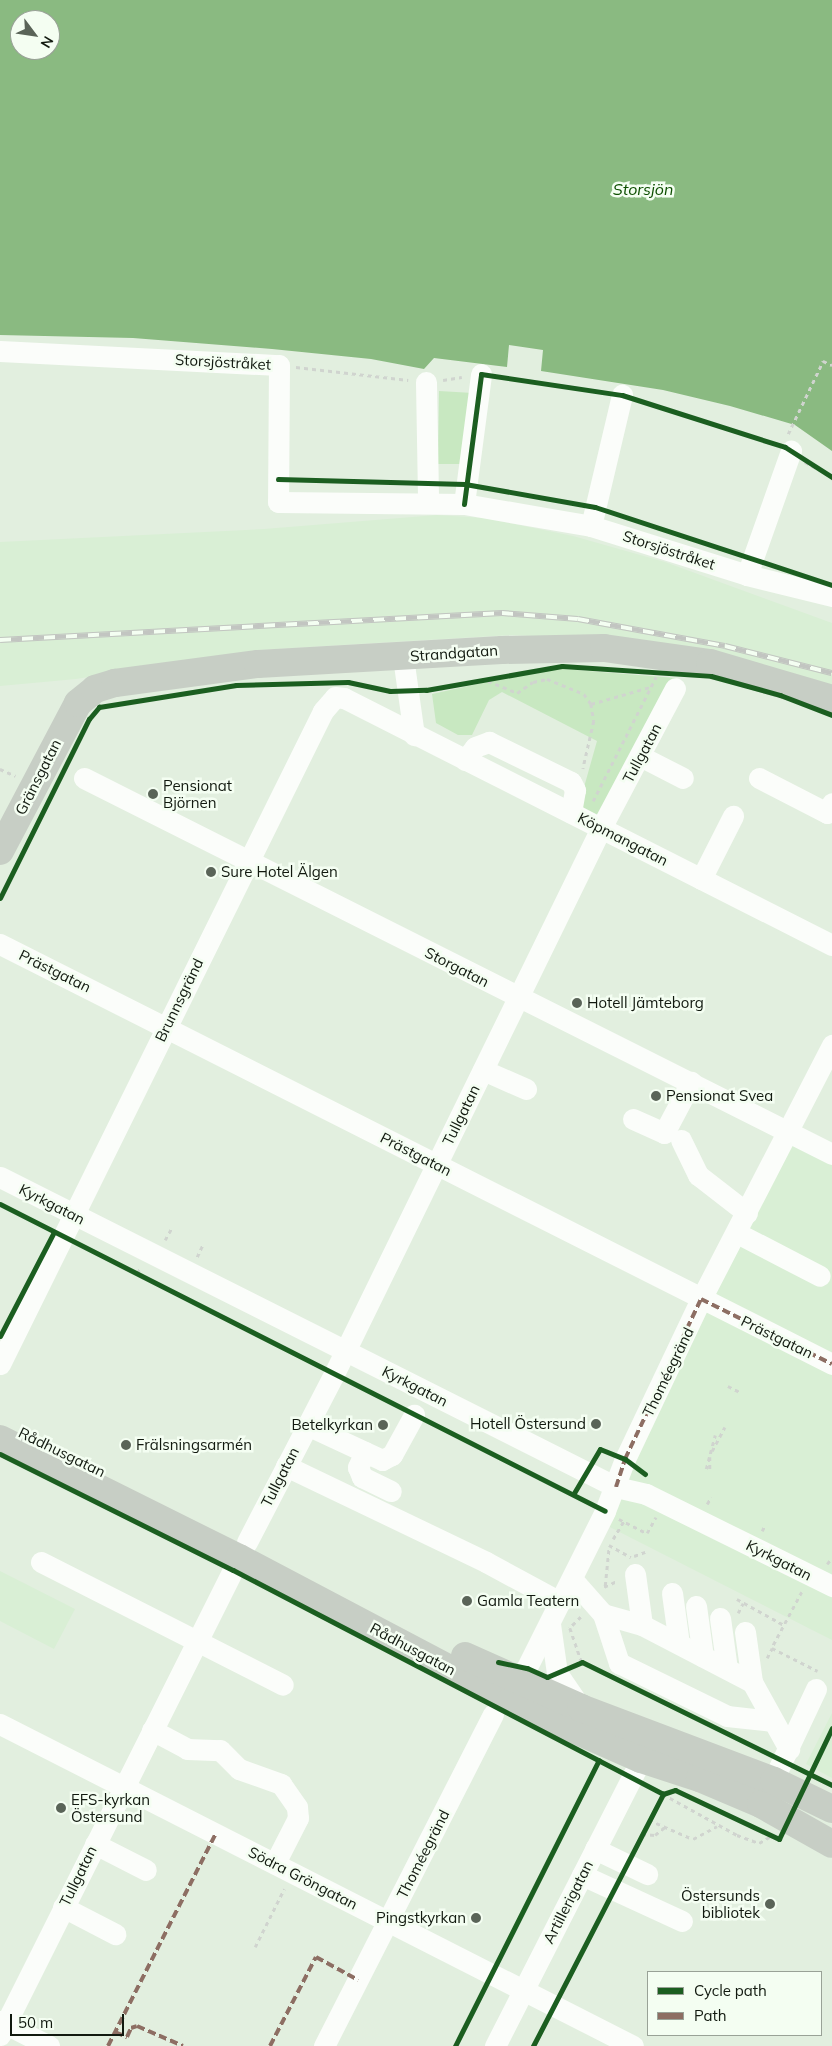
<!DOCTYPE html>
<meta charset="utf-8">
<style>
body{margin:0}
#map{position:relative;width:832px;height:2046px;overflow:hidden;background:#e2efdf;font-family:Mulish,sans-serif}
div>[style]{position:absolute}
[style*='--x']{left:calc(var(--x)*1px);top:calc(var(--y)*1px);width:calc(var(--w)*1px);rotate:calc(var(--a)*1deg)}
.built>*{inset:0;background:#d9efd5}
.green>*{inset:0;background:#c8e8c1}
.water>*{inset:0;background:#8aba81}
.path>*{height:2.5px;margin-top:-1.25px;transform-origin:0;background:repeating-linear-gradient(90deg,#d0d4cf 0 4px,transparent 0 8px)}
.minor>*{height:21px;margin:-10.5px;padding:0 10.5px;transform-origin:10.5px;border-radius:10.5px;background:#fbfdfa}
.major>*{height:28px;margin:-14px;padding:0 14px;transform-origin:14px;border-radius:14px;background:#c7cec5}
.rail>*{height:5.5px;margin-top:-2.75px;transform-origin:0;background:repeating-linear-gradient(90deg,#f4fef2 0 11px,#c2c5c1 0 22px);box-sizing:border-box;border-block:1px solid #c2c5c1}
.quiet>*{height:4px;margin-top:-2px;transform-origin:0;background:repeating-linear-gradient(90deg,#8d6e63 0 8px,transparent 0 12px)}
.cycleway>*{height:5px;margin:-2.5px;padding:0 2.5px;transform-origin:2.5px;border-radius:2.5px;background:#1b5e20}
.dots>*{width:14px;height:14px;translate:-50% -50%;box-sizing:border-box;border:2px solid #f4fef2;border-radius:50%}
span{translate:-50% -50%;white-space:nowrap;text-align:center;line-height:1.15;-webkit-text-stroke:5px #f4fef2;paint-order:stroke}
.street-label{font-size:15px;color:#11190f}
.poi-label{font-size:15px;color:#11190f}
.left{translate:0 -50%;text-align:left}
.right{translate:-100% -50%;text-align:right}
.water-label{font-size:16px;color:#0d4f00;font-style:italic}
.legend{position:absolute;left:647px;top:1971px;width:175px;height:65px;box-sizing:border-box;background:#f4fef2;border:1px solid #99a297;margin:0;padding:6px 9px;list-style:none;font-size:15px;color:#11190f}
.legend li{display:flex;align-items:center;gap:10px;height:25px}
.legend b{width:25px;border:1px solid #99a297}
.north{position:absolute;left:10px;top:10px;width:50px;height:50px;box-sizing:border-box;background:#f4fef2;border:1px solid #99a297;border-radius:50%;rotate:121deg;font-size:14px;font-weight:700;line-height:20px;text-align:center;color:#11190f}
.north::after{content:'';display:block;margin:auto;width:18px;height:22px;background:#5a6458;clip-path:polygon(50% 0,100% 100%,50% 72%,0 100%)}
.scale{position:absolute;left:10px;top:2014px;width:114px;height:22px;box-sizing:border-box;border:2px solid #11190f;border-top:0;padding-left:6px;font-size:15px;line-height:18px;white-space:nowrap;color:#11190f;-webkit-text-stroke:4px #f4fef2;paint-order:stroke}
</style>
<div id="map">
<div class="built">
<i style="clip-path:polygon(437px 515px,484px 518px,573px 536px,665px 562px,832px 623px,832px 686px,580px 638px,512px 635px,258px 650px,76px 679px,0 686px,0 542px,264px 529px)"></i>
<i style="clip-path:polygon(789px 1136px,832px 1158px,832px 1640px,594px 1519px)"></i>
<i style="clip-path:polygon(0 1571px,75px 1609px,54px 1649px,0 1621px)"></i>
<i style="clip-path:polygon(832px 1713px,832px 1778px,806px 1764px)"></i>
</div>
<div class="green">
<i style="clip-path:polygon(439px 391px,473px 393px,463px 464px,438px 464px)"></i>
<i style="clip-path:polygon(563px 669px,676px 678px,602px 818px,579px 805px,597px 741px,502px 692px,489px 700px,472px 735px,458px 735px,436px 723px,432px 694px,531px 672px)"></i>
</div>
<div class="water">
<i style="clip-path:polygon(evenodd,0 0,832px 0,832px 451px,795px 425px,730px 406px,663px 390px,541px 371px,543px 350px,509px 345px,507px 367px,434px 358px,424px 369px,371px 359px,272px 349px,133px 338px,0 335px,0 0,20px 20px,50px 20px,50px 50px,20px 50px,20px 20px)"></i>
</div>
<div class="path">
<i style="--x:296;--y:367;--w:113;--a:6.6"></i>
<i style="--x:497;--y:376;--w:109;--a:8.4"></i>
<i style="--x:443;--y:380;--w:19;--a:-9"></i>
<i style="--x:640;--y:401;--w:142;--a:17.7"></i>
<i style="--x:788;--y:434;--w:81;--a:-64.4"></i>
<i style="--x:823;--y:361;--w:10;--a:24"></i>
<i style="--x:805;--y:462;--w:31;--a:29"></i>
<i style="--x:488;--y:681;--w:31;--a:22"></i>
<i style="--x:517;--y:693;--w:19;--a:-35"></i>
<i style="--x:533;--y:682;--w:14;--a:-12"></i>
<i style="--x:547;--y:679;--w:40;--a:22"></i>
<i style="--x:584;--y:694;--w:12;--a:55"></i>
<i style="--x:591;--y:704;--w:17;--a:80"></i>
<i style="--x:594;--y:721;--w:49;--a:102.9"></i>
<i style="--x:591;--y:704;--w:61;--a:-16.1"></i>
<i style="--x:0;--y:769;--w:17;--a:24"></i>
<i style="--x:593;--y:801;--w:139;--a:-63.1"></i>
<i style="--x:165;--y:1240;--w:13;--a:-61"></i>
<i style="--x:197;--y:1257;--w:14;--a:-65"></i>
<i style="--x:137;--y:1273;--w:7;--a:-56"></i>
<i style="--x:728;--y:1386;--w:13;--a:27"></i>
<i style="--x:712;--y:1451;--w:27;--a:-62"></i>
<i style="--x:710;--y:1457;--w:15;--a:90"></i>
<i style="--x:706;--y:1469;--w:35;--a:-75"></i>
<i style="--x:707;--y:1504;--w:8;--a:-60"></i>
<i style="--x:619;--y:1519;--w:31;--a:27"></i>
<i style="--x:647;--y:1533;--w:18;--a:-61"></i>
<i style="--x:762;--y:1531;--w:7;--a:-63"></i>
<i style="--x:613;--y:1539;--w:21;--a:-59"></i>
<i style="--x:609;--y:1545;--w:25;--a:29"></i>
<i style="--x:634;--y:1556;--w:12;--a:-20"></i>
<i style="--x:827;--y:1564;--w:6;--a:-51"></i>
<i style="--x:605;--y:1586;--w:40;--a:-84.3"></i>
<i style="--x:604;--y:1587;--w:14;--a:-25"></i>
<i style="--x:802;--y:1592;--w:64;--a:118.2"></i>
<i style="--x:772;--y:1648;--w:51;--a:26.6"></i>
<i style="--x:737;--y:1599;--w:54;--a:29"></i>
<i style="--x:738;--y:1613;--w:11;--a:-63"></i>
<i style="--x:581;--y:1617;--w:16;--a:135"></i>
<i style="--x:570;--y:1628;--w:36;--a:71"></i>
<i style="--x:767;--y:1658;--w:11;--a:-63"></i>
<i style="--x:663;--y:1794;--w:85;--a:29"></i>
<i style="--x:737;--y:1835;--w:23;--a:20"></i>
<i style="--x:759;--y:1843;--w:14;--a:-30"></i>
<i style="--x:649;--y:1820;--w:48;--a:23.4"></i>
<i style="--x:693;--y:1839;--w:27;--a:-28"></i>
<i style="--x:642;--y:1834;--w:13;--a:4"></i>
<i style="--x:655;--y:1835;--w:13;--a:-39"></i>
<i style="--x:255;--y:1947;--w:65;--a:-63.4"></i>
</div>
<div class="minor">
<i style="--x:0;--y:351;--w:279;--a:2.9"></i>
<i style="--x:279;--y:365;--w:137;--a:90.4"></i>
<i style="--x:278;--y:502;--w:186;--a:0.6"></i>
<i style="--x:464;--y:504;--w:129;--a:9.8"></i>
<i style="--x:591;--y:526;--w:164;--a:17.4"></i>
<i style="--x:747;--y:575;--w:88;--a:13.9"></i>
<i style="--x:426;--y:382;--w:119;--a:89"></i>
<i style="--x:464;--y:504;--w:131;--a:-82.5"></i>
<i style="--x:591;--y:526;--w:135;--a:-76.7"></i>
<i style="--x:747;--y:575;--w:132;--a:-70.5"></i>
<i style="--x:403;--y:657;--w:79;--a:82"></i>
<i style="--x:640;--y:756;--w:48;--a:27.1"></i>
<i style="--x:465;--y:760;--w:16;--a:-52"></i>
<i style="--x:475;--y:747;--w:15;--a:-20"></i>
<i style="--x:489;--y:742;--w:91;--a:26"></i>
<i style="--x:571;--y:782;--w:9;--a:63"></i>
<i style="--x:575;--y:790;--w:23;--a:100"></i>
<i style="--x:84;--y:778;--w:837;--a:26.69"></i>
<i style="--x:759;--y:778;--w:76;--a:27.2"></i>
<i style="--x:827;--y:813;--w:11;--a:-63"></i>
<i style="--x:701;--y:879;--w:71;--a:-63.1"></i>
<i style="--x:0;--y:944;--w:932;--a:26.78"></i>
<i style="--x:483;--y:1070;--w:47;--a:23.8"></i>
<i style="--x:633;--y:1119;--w:34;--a:24"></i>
<i style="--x:664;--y:1133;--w:58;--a:-62.1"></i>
<i style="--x:681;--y:1140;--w:39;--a:64"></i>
<i style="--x:698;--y:1175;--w:62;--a:37.8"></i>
<i style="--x:0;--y:1177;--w:690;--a:26.71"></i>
<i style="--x:616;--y:1487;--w:31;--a:13"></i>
<i style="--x:646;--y:1494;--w:208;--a:26.3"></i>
<i style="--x:737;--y:1233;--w:93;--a:27.4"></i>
<i style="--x:0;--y:1364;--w:729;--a:-63.68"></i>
<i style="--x:323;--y:711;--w:18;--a:-49"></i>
<i style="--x:335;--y:697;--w:9;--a:6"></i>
<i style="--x:344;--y:698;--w:547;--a:26.85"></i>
<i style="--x:307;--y:1425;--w:83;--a:25"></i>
<i style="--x:382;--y:1460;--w:11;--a:-27"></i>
<i style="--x:392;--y:1455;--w:46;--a:-61.2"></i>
<i style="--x:365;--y:1452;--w:17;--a:115"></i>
<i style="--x:358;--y:1467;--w:11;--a:68"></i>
<i style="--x:362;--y:1477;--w:32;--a:26"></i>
<i style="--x:286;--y:1466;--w:222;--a:25.6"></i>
<i style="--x:486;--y:1562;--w:84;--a:28.4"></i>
<i style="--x:247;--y:1542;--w:189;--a:-62.6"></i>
<i style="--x:334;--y:1374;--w:608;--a:-63.94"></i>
<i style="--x:601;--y:828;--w:158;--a:-62.1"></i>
<i style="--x:41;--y:1562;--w:271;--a:26.9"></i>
<i style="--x:635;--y:1574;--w:51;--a:82.2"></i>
<i style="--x:572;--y:1579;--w:47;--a:48.5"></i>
<i style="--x:603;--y:1614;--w:41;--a:15.8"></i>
<i style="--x:642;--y:1625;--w:124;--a:27.4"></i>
<i style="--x:752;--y:1682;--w:77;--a:61.1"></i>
<i style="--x:672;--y:1593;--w:51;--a:82.2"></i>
<i style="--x:696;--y:1606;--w:51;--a:82.2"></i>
<i style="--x:603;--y:1614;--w:52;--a:71.9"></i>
<i style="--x:619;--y:1663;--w:120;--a:26.1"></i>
<i style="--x:727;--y:1716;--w:46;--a:6.2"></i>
<i style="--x:720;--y:1618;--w:51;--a:82.2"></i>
<i style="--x:550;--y:1624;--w:49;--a:81.9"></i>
<i style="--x:557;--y:1673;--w:42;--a:55.6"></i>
<i style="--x:745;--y:1632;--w:50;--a:82"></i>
<i style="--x:514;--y:1693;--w:203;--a:-63.4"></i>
<i style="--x:605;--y:1511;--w:56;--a:-69"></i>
<i style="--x:625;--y:1459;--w:177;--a:-64.6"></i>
<i style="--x:701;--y:1299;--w:286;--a:-62.7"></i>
<i style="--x:0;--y:1724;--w:710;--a:26.96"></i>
<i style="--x:152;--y:1730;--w:40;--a:28"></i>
<i style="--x:187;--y:1749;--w:33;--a:2"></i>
<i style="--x:220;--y:1750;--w:27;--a:45"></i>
<i style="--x:239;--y:1769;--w:45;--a:19.7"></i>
<i style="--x:281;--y:1784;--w:28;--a:55"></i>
<i style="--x:297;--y:1807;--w:11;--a:85"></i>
<i style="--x:298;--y:1818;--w:51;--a:117.1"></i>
<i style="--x:767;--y:1793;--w:115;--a:-64.8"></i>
<i style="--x:95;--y:1844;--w:57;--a:27"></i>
<i style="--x:595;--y:1849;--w:58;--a:25.7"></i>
<i style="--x:582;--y:1875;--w:110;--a:24.7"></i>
<i style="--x:63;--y:1907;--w:59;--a:27.4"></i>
<i style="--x:0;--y:2021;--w:55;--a:27"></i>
<i style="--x:0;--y:2035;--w:534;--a:-63.39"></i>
<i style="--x:324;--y:2046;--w:372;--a:-63"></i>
<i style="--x:495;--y:2046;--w:322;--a:-63"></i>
</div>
<div class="major">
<i style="--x:0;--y:851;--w:167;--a:-62.2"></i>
<i style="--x:78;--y:703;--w:22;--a:-39"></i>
<i style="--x:95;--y:689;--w:21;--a:-17"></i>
<i style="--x:115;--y:683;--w:144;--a:-7.6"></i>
<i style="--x:258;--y:664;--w:244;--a:-3.3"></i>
<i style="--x:502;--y:650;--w:102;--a:-1.1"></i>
<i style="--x:604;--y:648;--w:107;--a:8.1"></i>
<i style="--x:710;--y:663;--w:127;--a:16.4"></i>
<i style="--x:0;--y:1439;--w:267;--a:26.5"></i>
<i style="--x:239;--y:1558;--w:306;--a:27.8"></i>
<i style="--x:510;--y:1701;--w:143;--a:23.9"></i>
<i style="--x:641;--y:1759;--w:62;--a:17.9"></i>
<i style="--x:700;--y:1778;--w:66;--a:23.1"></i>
<i style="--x:761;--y:1804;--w:81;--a:29.4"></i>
<i style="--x:465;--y:1656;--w:127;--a:24.1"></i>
<i style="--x:581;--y:1708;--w:206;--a:20.7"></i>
<i style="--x:774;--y:1781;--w:64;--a:25.8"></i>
</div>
<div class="rail">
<i style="--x:0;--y:640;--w:503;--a:-3.08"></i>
<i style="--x:502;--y:613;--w:76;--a:4.5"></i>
<i style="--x:578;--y:619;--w:149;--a:10.4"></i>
<i style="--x:725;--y:646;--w:110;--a:14.2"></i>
</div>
<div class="quiet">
<i style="--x:616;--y:1487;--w:29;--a:-72"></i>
<i style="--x:625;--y:1459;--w:177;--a:-64.6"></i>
<i style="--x:701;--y:1299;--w:146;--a:26.4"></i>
<i style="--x:115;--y:2032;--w:13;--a:23"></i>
<i style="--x:127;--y:2037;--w:10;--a:-66"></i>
<i style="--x:131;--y:2028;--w:6;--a:-18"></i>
<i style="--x:137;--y:2026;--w:50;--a:23.5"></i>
<i style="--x:108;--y:2046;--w:239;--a:-63.1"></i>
<i style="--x:270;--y:2046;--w:100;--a:-62.7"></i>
<i style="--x:316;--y:1957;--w:48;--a:28.7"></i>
</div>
<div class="cycleway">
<i style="--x:278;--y:479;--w:187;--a:1.5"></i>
<i style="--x:465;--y:484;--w:132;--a:10"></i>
<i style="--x:595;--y:507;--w:250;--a:18.2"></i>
<i style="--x:464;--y:504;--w:131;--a:-82.5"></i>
<i style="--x:481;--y:374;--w:143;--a:8.5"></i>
<i style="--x:622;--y:395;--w:171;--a:17.7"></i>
<i style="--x:785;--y:447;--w:56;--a:32.6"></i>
<i style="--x:0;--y:898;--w:200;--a:-63.6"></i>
<i style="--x:89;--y:719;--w:16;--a:-50"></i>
<i style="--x:99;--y:707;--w:139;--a:-9.1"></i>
<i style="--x:236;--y:685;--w:112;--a:-1.5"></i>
<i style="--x:348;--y:682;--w:43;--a:12.1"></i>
<i style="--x:390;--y:691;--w:36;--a:-2"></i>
<i style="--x:426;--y:690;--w:138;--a:-10"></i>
<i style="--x:562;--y:666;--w:149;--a:3.8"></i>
<i style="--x:711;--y:676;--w:72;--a:15.4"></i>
<i style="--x:780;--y:695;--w:56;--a:21"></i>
<i style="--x:0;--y:1204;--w:678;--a:26.9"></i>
<i style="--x:0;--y:1336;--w:117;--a:-62.6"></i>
<i style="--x:0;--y:1454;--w:260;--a:26.5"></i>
<i style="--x:233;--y:1570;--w:485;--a:27.5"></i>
<i style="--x:663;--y:1794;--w:13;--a:-18"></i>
<i style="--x:675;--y:1790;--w:115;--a:25.2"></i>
<i style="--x:779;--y:1839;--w:123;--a:-64.5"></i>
<i style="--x:574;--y:1493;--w:51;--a:-59.4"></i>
<i style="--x:600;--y:1449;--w:27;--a:22"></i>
<i style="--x:625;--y:1459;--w:25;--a:37"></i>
<i style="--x:498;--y:1662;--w:30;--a:12"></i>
<i style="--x:527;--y:1668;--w:22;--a:24"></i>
<i style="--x:547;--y:1677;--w:38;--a:-23"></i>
<i style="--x:582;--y:1662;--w:279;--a:26.2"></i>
<i style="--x:455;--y:2046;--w:320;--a:-63.3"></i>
<i style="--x:533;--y:2046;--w:284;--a:-62.7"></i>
</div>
<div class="dots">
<i style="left:153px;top:794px;background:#5a6458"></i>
<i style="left:211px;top:872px;background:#5a6458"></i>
<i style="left:577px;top:1003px;background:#5a6458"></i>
<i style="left:656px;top:1096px;background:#5a6458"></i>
<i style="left:596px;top:1424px;background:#5a6458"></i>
<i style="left:383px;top:1425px;background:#5a6458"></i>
<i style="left:126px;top:1445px;background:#5a6458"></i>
<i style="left:467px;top:1601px;background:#5a6458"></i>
<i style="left:61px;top:1808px;background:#5a6458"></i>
<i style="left:770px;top:1904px;background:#5a6458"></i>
<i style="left:476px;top:1918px;background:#5a6458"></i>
</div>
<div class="street-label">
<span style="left:223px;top:362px;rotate:3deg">Storsjöstråket</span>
<span style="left:669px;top:550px;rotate:18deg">Storsjöstråket</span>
<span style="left:454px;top:653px;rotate:-4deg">Strandgatan</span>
<span style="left:642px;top:753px;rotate:-62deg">Tullgatan</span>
<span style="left:38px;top:777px;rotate:-63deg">Gränsgatan</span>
<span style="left:623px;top:839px;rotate:27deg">Köpmangatan</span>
<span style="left:457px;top:967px;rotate:27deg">Storgatan</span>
<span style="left:55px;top:971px;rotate:26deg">Prästgatan</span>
<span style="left:179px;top:1000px;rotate:-64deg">Brunnsgränd</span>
<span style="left:461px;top:1115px;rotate:-64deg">Tullgatan</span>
<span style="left:416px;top:1154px;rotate:27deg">Prästgatan</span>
<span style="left:52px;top:1204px;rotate:27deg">Kyrkgatan</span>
<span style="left:777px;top:1337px;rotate:26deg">Prästgatan</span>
<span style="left:668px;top:1372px;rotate:-64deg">Thoméegränd</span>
<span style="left:415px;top:1386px;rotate:27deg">Kyrkgatan</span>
<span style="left:62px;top:1452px;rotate:26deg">Rådhusgatan</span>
<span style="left:280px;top:1477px;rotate:-63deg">Tullgatan</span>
<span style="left:779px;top:1560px;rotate:27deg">Kyrkgatan</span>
<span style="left:413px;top:1649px;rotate:28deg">Rådhusgatan</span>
<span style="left:423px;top:1854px;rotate:-63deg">Thoméegränd</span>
<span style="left:78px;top:1876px;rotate:-64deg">Tullgatan</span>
<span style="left:303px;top:1878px;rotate:27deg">Södra Gröngatan</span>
<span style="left:568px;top:1902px;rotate:-63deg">Artillerigatan</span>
</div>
<div class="poi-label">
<span class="left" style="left:163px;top:794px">Pensionat<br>Björnen</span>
<span class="left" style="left:221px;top:872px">Sure Hotel Älgen</span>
<span class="left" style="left:587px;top:1003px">Hotell Jämteborg</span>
<span class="left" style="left:666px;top:1096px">Pensionat Svea</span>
<span class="right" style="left:586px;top:1424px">Hotell Östersund</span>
<span class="right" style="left:373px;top:1425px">Betelkyrkan</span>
<span class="left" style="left:136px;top:1445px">Frälsningsarmén</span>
<span class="left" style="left:477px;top:1601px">Gamla Teatern</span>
<span class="left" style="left:71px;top:1808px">EFS-kyrkan<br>Östersund</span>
<span class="right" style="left:760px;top:1904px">Östersunds<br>bibliotek</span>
<span class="right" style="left:466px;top:1918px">Pingstkyrkan</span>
</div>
<div class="water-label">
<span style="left:643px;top:189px">Storsjön</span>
</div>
<ul class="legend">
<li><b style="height:6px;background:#1b5e20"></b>Cycle path</li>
<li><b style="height:6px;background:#8d6e63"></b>Path</li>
</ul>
<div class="north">N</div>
<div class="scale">50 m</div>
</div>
